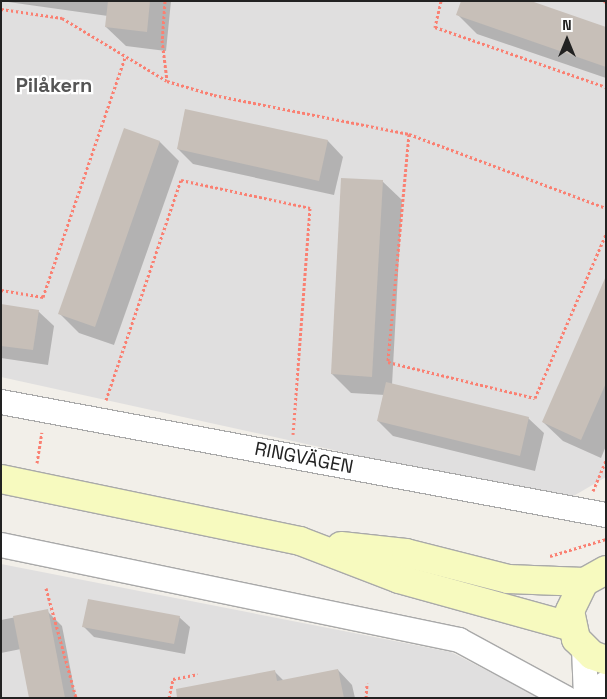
<!DOCTYPE html>
<meta charset="utf-8">
<style>
body{margin:0}
#map{position:relative;width:607px;height:699px;overflow:hidden;background:#f2efe9;font-family:"Space Grotesk",sans-serif}
div>[style]{position:absolute}
[style*='--x']{left:calc(var(--x)*1px);top:calc(var(--y)*1px);width:calc(var(--w)*1px);rotate:calc(var(--a)*1deg)}
.residential>*{inset:0;background:#e0dfdf}
.shadow>*{inset:0;background:#0003}
.building>*{inset:0;background:#c7bfb8}
.path>*{height:3px;margin-top:-1.5px;transform-origin:0;background:repeating-linear-gradient(90deg,#fa8072 0 2.5px,transparent 0 5px)}
.roads{filter:drop-shadow(1px 0 #a9a9a9) drop-shadow(-1px 0 #a9a9a9) drop-shadow(0 1px #a9a9a9) drop-shadow(0 -1px #a9a9a9)}
.street>*{height:24px;margin:-12px;padding:0 12px;transform-origin:12px;border-radius:12px;background:#fff}
.secondary>*{height:28px;margin:-14px;padding:0 14px;transform-origin:14px;border-radius:14px;background:#f7fabf}
span{translate:-50% -50%;white-space:nowrap;text-align:center;line-height:1.15;-webkit-text-stroke:4.5px #fff;paint-order:stroke}
.street-label{font-size:19px;color:#222}
.neighbourhood-label{font-size:20px;color:#555;font-weight:700}
.frame{position:absolute;inset:0;border:2px solid #222;pointer-events:none}
.north{position:absolute;left:542px;top:15px;width:50px;height:50px;-webkit-text-stroke:4px #fff;paint-order:stroke;rotate:0deg;font-size:14px;font-weight:700;line-height:20px;text-align:center;color:#222}
.north::after{content:'';display:block;margin:auto;width:18px;height:22px;background:#222;clip-path:polygon(50% 0,100% 100%,50% 72%,0 100%)}
</style>
<div id="map">
<div class="residential">
<i style="clip-path:polygon(1px 1px,606px 1px,606px 477px,565px 501px,1px 377px)"></i>
<i style="clip-path:polygon(1px 564px,451px 652px,541px 698px,1px 698px)"></i>
</div>
<div class="shadow">
<i style="clip-path:polygon(1px 1px,171px 1px,166px 51px,126px 46px,106px 27px,108px 16px)"></i>
<i style="clip-path:polygon(458px 15px,606px 28px,606px 78px,477px 34px)"></i>
<i style="clip-path:polygon(125px 130px,160px 142px,179px 161px,114px 345px,79px 333px,60px 314px)"></i>
<i style="clip-path:polygon(328px 141px,343px 157px,334px 195px,193px 164px,178px 149px)"></i>
<i style="clip-path:polygon(382px 181px,402px 200px,392px 385px,528px 418px,544px 433px,535px 471px,393px 436px,378px 421px,385px 395px,351px 393px,332px 374px)"></i>
<i style="clip-path:polygon(606px 279px,606px 446px,601px 458px,563px 441px,543px 422px)"></i>
<i style="clip-path:polygon(1px 305px,38px 311px,54px 326px,48px 365px,1px 358px)"></i>
<i style="clip-path:polygon(47px 611px,62px 626px,76px 698px,30px 698px,21px 649px,1px 653px,1px 620px)"></i>
<i style="clip-path:polygon(179px 617px,190px 627px,185px 654px,94px 637px,84px 627px)"></i>
<i style="clip-path:polygon(338px 670px,352px 685px,355px 698px,182px 698px,274px 671px,284px 681px)"></i>
</div>
<div class="building">
<i style="clip-path:polygon(108px 1px,150px 1px,147px 32px,105px 27px)"></i>
<i style="clip-path:polygon(461px 1px,531px 1px,606px 27px,606px 67px,456px 15px)"></i>
<i style="clip-path:polygon(185px 109px,328px 140px,319px 181px,177px 149px)"></i>
<i style="clip-path:polygon(124px 128px,160px 141px,95px 327px,58px 314px)"></i>
<i style="clip-path:polygon(341px 178px,383px 180px,372px 377px,331px 374px)"></i>
<i style="clip-path:polygon(606px 276px,606px 383px,581px 440px,542px 422px)"></i>
<i style="clip-path:polygon(1px 304px,39px 310px,33px 350px,1px 346px)"></i>
<i style="clip-path:polygon(386px 382px,529px 417px,520px 456px,377px 421px)"></i>
<i style="clip-path:polygon(88px 599px,180px 616px,174px 644px,82px 627px)"></i>
<i style="clip-path:polygon(48px 609px,65px 698px,29px 698px,13px 616px)"></i>
<i style="clip-path:polygon(338px 669px,344px 698px,177px 698px,176px 689px,275px 670px,277px 681px)"></i>
</div>
<div class="path">
<i style="--x:165;--y:1;--w:39;--a:94"></i>
<i style="--x:162;--y:40;--w:40;--a:82.9"></i>
<i style="--x:441;--y:1;--w:27;--a:103"></i>
<i style="--x:435;--y:27;--w:181;--a:19.3"></i>
<i style="--x:604;--y:1;--w:2;--a:27"></i>
<i style="--x:1;--y:9;--w:62;--a:8.4"></i>
<i style="--x:62;--y:18;--w:122;--a:31"></i>
<i style="--x:167;--y:81;--w:49;--a:16.6"></i>
<i style="--x:214;--y:95;--w:199;--a:11.3"></i>
<i style="--x:409;--y:134;--w:210;--a:20.6"></i>
<i style="--x:409;--y:134;--w:229;--a:95.3"></i>
<i style="--x:388;--y:362;--w:151;--a:13.8"></i>
<i style="--x:535;--y:398;--w:179;--a:-66.6"></i>
<i style="--x:1;--y:290;--w:43;--a:9.5"></i>
<i style="--x:43;--y:297;--w:254;--a:-71.1"></i>
<i style="--x:106;--y:400;--w:232;--a:-71.2"></i>
<i style="--x:181;--y:180;--w:132;--a:12.2"></i>
<i style="--x:310;--y:208;--w:227;--a:94.3"></i>
<i style="--x:37;--y:463;--w:31;--a:-81"></i>
<i style="--x:593;--y:491;--w:33;--a:-67"></i>
<i style="--x:550;--y:556;--w:59;--a:-16.9"></i>
<i style="--x:46;--y:588;--w:114;--a:74.7"></i>
<i style="--x:169;--y:698;--w:19;--a:-78"></i>
<i style="--x:173;--y:679;--w:25;--a:-11"></i>
<i style="--x:366;--y:698;--w:15;--a:-86"></i>
</div>
<div class="roads">
<div class="street">
<i style="--x:1;--y:402;--w:615;--a:10.58"></i>
<i style="--x:1;--y:545;--w:468;--a:11.7"></i>
<i style="--x:459;--y:640;--w:122;--a:28.5"></i>
<i style="--x:584;--y:648;--w:50;--a:87.7"></i>
<i style="--x:587;--y:695;--w:22;--a:-32"></i>
</div>
<div class="secondary">
<i style="--x:1;--y:479;--w:305;--a:11.7"></i>
<i style="--x:300;--y:541;--w:106;--a:21"></i>
<i style="--x:399;--y:579;--w:180;--a:15.5"></i>
<i style="--x:341;--y:546;--w:65;--a:6.1"></i>
<i style="--x:406;--y:553;--w:105;--a:14.3"></i>
<i style="--x:508;--y:579;--w:76;--a:2.3"></i>
<i style="--x:606;--y:570;--w:25;--a:151"></i>
<i style="--x:584;--y:582;--w:32;--a:116"></i>
<i style="--x:570;--y:611;--w:29;--a:78"></i>
<i style="--x:576;--y:639;--w:23;--a:45"></i>
<i style="--x:592;--y:655;--w:15;--a:20"></i>
</div>
</div>
<div class="street-label">
<span style="left:304px;top:458px;rotate:11deg">RINGVÄGEN</span>
</div>
<div class="neighbourhood-label">
<span style="left:54px;top:85px">Pilåkern</span>
</div>
<div class="frame"></div>
<div class="north">N</div>
</div>
